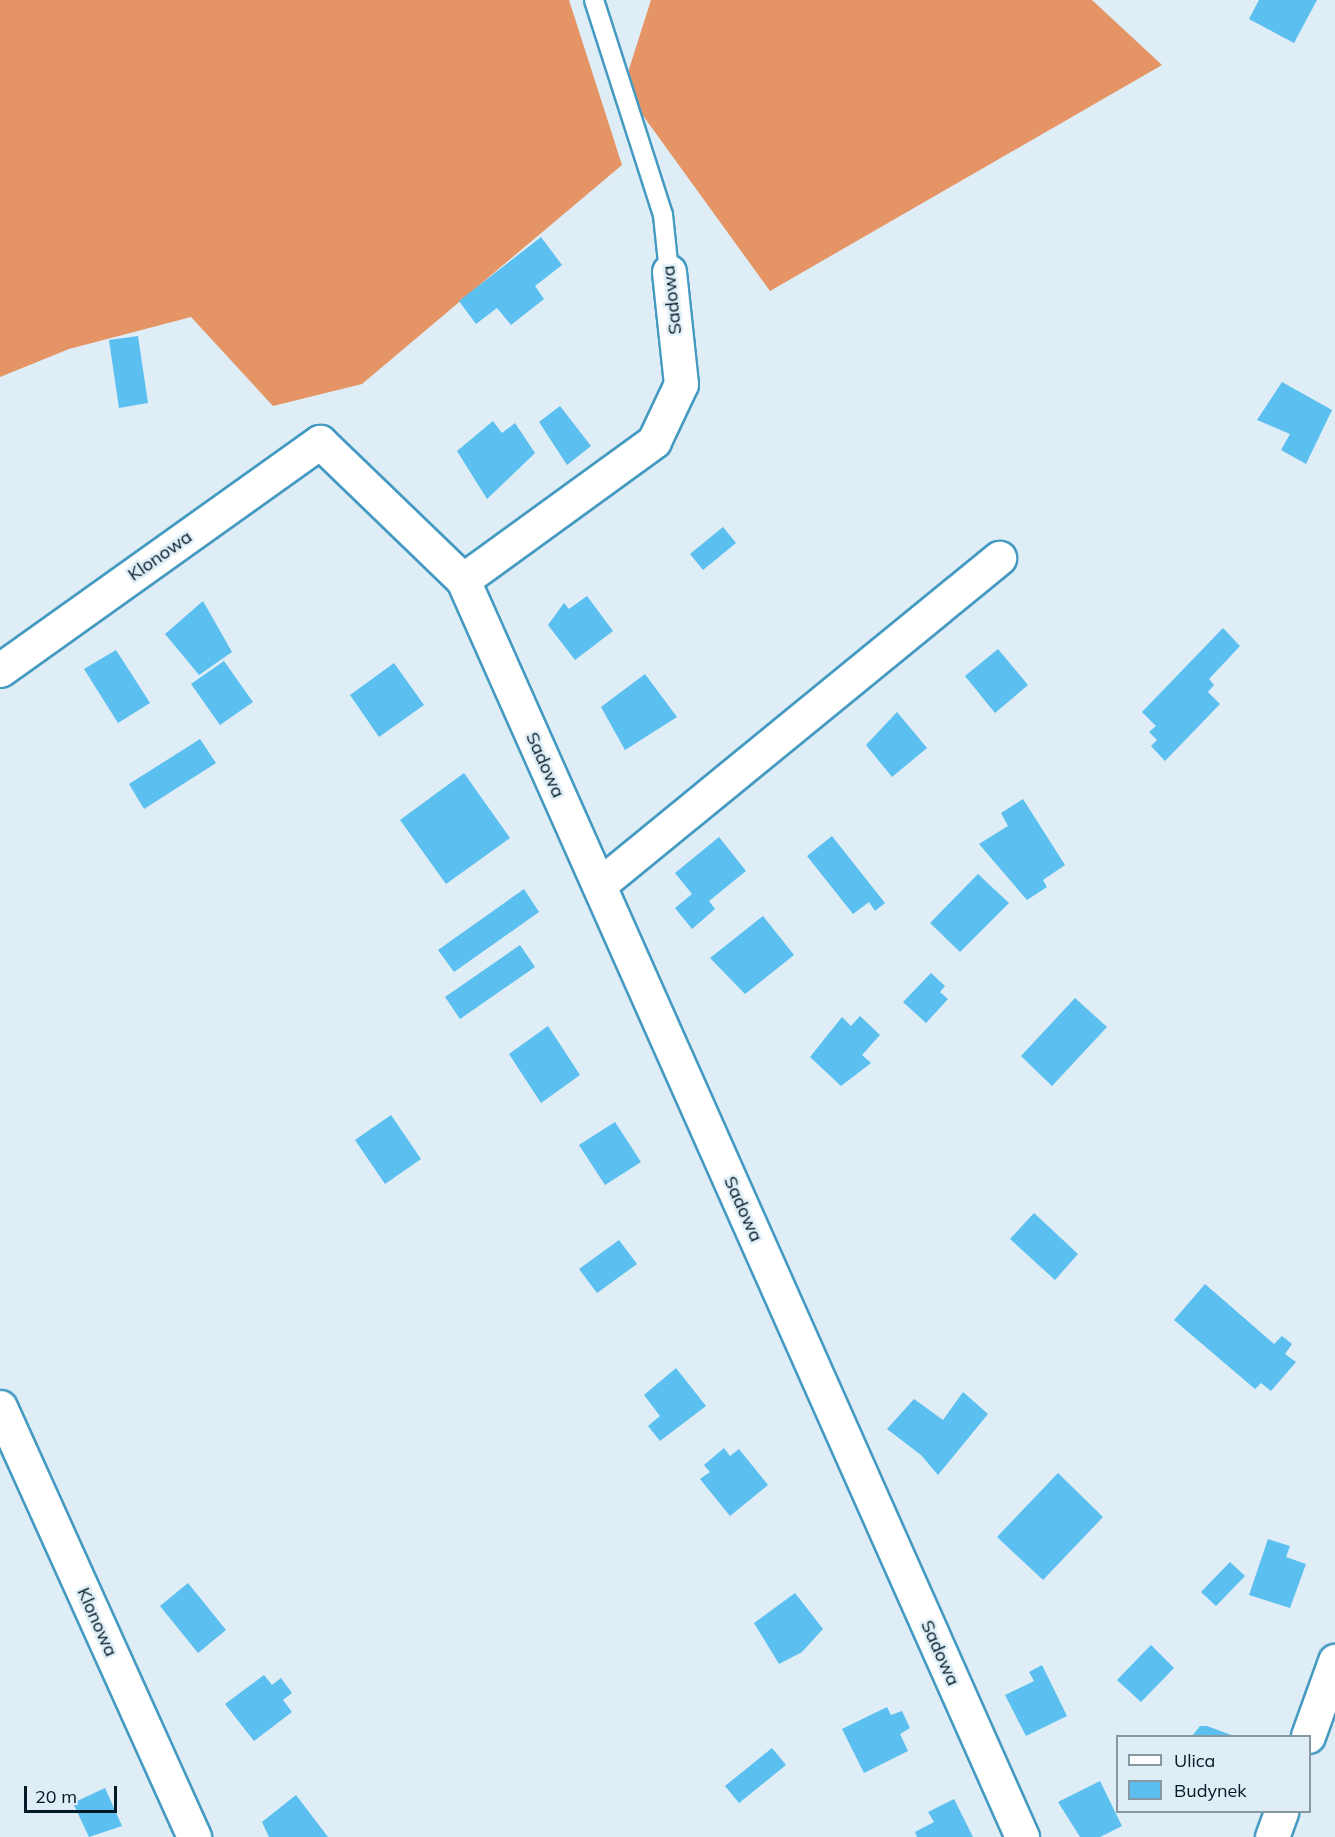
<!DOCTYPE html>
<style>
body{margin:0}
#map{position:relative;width:1335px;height:1837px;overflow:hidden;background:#deedf6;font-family:Mulish,sans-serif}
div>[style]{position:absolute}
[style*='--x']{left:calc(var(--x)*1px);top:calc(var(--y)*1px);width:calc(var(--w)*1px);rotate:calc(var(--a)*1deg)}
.forest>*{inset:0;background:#e59565}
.building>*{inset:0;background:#5bbfef}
.roads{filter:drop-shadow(2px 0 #459ac2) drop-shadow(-2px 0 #459ac2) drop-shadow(0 2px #459ac2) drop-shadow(0 -2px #459ac2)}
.service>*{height:18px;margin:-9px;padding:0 9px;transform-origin:9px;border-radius:9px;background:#fff}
.minor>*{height:33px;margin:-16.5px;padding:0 16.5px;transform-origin:16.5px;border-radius:16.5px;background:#fff}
.tertiary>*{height:33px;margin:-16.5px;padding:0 16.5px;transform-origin:16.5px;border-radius:16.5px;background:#fff}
span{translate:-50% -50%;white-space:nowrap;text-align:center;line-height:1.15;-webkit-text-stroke:5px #deedf6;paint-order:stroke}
.street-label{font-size:18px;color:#011a26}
.legend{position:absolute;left:1116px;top:1735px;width:195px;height:78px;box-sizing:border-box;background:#deedf6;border:2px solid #8699a3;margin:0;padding:8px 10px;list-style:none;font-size:18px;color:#011a26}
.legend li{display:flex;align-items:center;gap:12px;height:30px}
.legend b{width:30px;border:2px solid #8699a3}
.scale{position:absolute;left:24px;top:1786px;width:93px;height:27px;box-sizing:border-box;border:3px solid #011a26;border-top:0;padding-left:8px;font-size:18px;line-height:21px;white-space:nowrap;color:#011a26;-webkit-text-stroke:4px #deedf6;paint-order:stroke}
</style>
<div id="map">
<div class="forest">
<i style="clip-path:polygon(0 0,569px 0,622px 165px,362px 384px,273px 406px,191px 317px,69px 349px,0 377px)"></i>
<i style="clip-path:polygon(651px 0,1092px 0,1162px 65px,770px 291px,623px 88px)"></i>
</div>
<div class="building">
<i style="clip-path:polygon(1259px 0,1317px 0,1294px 43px,1249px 19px)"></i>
<i style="clip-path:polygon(541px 237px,562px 265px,535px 286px,544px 299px,511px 325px,497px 308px,476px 324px,459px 301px)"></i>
<i style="clip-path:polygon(138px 336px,148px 403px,119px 408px,109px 340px)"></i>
<i style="clip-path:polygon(1282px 382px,1332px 410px,1306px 464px,1281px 450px,1290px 434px,1257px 420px)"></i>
<i style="clip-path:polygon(560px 406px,591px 446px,567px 465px,539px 422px)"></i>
<i style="clip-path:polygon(493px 421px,502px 433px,515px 423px,535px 453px,487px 499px,457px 451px)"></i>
<i style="clip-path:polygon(723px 527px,736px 543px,703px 570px,690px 554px)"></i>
<i style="clip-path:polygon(587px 596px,613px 631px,575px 660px,548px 625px,564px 603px,569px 609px)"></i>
<i style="clip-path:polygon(203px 601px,232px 652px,199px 675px,165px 634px)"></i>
<i style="clip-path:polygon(1223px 628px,1240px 646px,1209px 679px,1214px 685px,1208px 692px,1220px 704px,1165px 761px,1151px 746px,1157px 740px,1149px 732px,1156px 726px,1142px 712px)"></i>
<i style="clip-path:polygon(998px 649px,1028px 685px,995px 713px,965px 676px)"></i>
<i style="clip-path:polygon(116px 650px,150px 703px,118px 723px,84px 669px)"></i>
<i style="clip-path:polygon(224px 661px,253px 702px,220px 725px,191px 684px)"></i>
<i style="clip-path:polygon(394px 663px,424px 705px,379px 737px,350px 695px)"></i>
<i style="clip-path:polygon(645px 674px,677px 717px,625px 750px,601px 707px)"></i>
<i style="clip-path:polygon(897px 712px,927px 748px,892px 777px,866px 745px)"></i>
<i style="clip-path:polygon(200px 739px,216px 763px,144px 809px,129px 784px)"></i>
<i style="clip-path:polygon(464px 773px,510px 838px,446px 884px,400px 820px)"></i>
<i style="clip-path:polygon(1023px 799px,1065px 865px,1043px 880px,1047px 887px,1027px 900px,979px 844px,1008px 826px,1001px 813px)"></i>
<i style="clip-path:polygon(832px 836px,885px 903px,875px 911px,869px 902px,853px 914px,807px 856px)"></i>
<i style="clip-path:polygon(719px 837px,746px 871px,709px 901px,715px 909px,692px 929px,675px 908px,692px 894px,675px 873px)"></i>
<i style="clip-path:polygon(978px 874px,1009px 903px,960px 952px,930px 923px)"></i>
<i style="clip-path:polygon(524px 889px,539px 912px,454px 972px,438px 950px)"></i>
<i style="clip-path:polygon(763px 916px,794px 955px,745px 994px,710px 958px)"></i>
<i style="clip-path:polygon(520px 945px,535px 967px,460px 1019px,445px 997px)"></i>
<i style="clip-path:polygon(931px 973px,945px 986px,940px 992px,948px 999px,926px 1023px,903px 1002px)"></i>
<i style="clip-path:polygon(1075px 998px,1107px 1027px,1052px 1086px,1021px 1056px)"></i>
<i style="clip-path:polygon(860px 1016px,880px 1035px,862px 1055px,871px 1063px,841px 1086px,810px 1057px,842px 1017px,851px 1026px)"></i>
<i style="clip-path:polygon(548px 1026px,580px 1075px,541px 1103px,509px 1054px)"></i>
<i style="clip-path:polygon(391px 1115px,421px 1159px,385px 1184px,355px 1140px)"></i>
<i style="clip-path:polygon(615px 1122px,641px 1162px,605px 1185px,579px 1145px)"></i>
<i style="clip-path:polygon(1034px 1213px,1078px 1254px,1055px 1280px,1010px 1239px)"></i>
<i style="clip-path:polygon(619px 1240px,637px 1264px,597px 1293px,579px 1269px)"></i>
<i style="clip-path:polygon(1205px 1284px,1274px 1344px,1282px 1336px,1292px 1344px,1285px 1354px,1296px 1362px,1271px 1391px,1261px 1383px,1255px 1389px,1174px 1320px)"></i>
<i style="clip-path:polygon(676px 1368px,706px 1406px,660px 1441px,648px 1426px,660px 1416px,644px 1395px)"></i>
<i style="clip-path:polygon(963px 1392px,988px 1414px,938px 1475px,921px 1455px,887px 1429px,914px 1399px,943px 1420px)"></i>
<i style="clip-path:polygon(724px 1448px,730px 1456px,739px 1449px,768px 1485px,730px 1516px,700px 1479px,710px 1472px,704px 1465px)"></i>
<i style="clip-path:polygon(1058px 1473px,1103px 1517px,1043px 1580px,997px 1537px)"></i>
<i style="clip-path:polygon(1268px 1539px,1290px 1546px,1286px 1557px,1306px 1564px,1290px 1608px,1249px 1595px)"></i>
<i style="clip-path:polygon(1230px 1562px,1245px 1576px,1216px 1606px,1201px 1592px)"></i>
<i style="clip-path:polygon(188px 1583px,226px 1630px,198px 1653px,160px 1606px)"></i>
<i style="clip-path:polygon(795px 1593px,823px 1629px,802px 1652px,779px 1664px,754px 1623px)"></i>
<i style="clip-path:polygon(1151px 1645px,1174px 1668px,1141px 1702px,1117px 1680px)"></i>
<i style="clip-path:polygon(1042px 1665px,1067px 1716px,1026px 1736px,1005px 1695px,1034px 1681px,1029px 1672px)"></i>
<i style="clip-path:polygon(264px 1675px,272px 1685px,281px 1678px,292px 1693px,283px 1700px,292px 1712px,254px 1741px,225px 1704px)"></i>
<i style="clip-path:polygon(887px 1707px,891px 1715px,902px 1711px,910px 1728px,900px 1734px,908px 1751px,864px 1773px,842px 1729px)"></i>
<i style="clip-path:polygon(1200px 1726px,1207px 1726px,1234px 1736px,1192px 1736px)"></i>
<i style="clip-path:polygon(772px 1748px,786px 1765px,739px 1803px,725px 1786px)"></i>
<i style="clip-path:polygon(1100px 1781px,1122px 1826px,1100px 1837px,1080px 1837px,1058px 1802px)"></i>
<i style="clip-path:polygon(105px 1788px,122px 1826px,89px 1837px,73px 1803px)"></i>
<i style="clip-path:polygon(296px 1795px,328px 1837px,269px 1837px,262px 1822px)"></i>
<i style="clip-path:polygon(954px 1799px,973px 1837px,917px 1837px,915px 1832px,934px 1822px,928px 1812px)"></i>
</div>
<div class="roads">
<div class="service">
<i style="--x:594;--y:0;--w:226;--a:72.2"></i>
<i style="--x:663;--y:215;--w:57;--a:84"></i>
</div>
<div class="minor">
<i style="--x:463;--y:580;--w:236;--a:-36"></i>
<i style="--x:654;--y:441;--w:63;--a:-64.7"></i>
<i style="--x:681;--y:384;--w:113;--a:-96.1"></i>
<i style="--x:0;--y:670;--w:393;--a:-35.5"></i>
<i style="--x:320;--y:442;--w:199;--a:44"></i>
<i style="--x:463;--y:580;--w:1376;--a:66.02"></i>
<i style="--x:599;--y:885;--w:517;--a:-39.27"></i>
<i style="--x:0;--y:1407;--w:472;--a:65.7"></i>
</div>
<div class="tertiary">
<i style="--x:1308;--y:1736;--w:80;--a:-70.2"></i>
<i style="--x:1272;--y:1837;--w:27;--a:-70"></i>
</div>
</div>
<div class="street-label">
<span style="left:672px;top:300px;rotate:-96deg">Sadowa</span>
<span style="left:160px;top:556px;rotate:-35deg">Klonowa</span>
<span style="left:545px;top:765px;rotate:66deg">Sadowa</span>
<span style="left:743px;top:1209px;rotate:66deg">Sadowa</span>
<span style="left:97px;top:1622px;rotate:66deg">Klonowa</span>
<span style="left:940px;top:1653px;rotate:66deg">Sadowa</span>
</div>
<ul class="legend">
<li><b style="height:8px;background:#fff"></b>Ulica</li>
<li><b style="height:16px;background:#5bbfef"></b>Budynek</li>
</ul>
<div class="scale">20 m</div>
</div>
